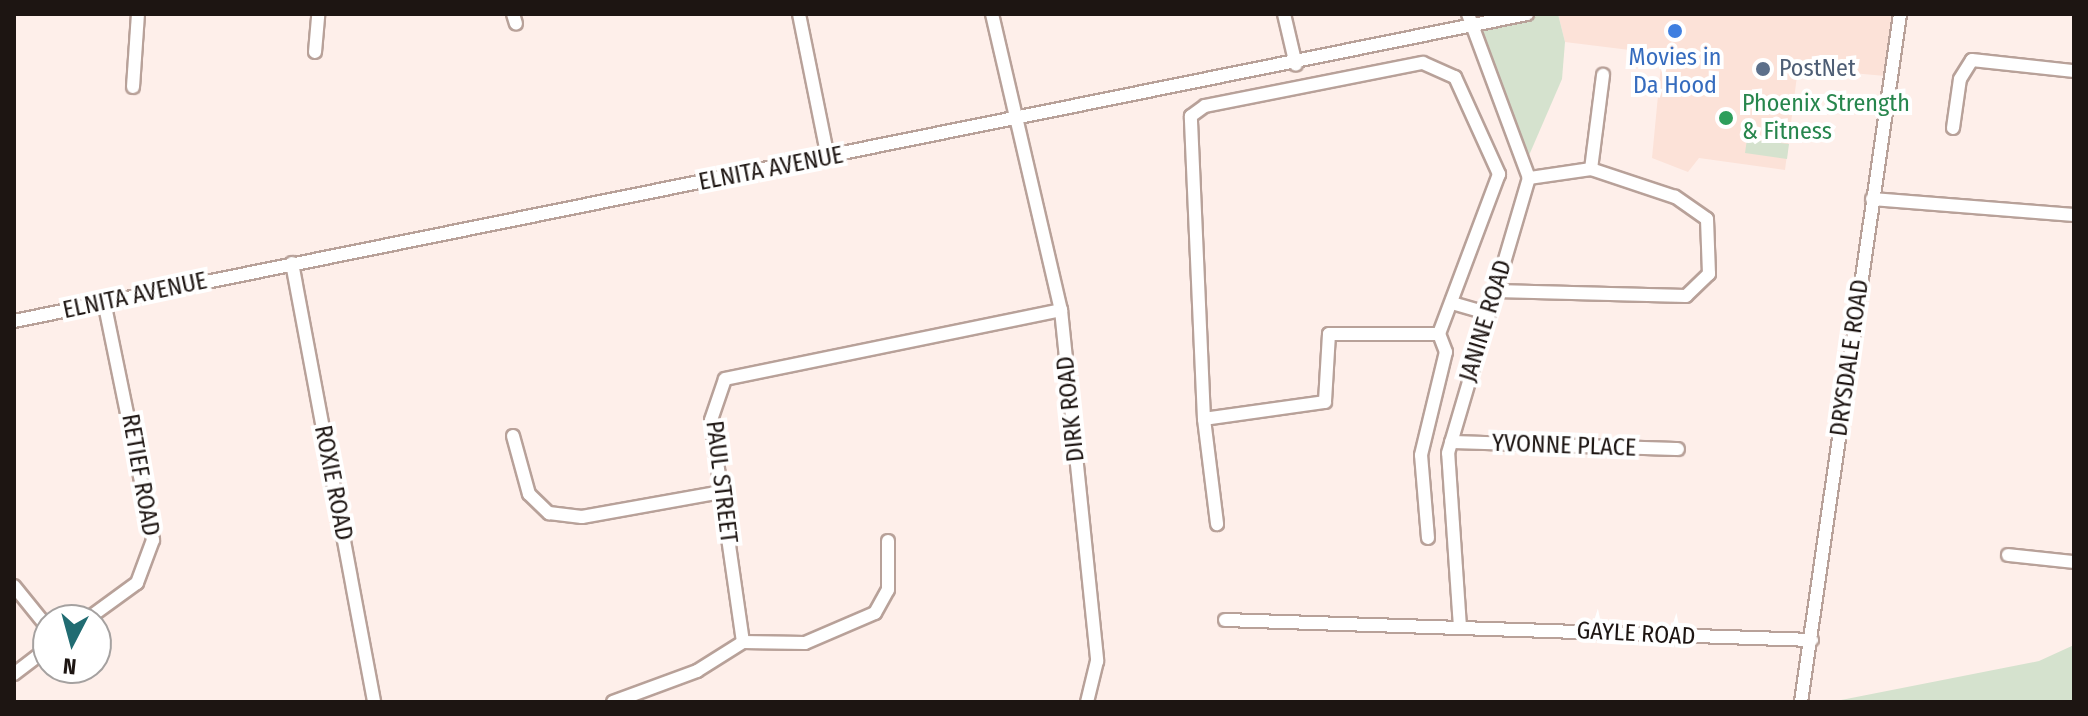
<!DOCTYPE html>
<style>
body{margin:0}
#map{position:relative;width:2088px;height:716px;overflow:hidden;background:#feefea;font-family:"Fira Sans Condensed",sans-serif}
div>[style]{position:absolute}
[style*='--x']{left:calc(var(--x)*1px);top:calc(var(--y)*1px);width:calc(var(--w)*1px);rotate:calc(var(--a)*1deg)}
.built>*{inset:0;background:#fce2d8}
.green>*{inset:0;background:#d5e2ce}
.roads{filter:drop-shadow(2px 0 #b8a199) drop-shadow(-2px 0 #b8a199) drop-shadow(0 2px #b8a199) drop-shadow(0 -2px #b8a199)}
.minor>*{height:12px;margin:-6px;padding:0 6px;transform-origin:6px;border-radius:6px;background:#fff}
.dots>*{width:22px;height:22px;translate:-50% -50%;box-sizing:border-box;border:4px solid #fff;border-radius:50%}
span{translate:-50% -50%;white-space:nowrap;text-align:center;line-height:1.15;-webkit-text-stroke:8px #fff;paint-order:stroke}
.shop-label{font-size:24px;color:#366cbe}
.service-label{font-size:24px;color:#4e5e75}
.left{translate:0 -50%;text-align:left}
.leisure-label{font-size:24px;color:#27864d}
.street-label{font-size:24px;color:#1d1512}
.frame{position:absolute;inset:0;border:16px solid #1d1512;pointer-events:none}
.north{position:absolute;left:32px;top:604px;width:80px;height:80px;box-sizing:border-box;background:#fff;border:2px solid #a5a1a0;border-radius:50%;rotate:186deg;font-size:22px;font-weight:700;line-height:32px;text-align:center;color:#1d1512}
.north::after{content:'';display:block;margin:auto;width:28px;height:36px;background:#216c72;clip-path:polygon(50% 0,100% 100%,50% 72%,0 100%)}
</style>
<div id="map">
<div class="built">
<i style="clip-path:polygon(1558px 14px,1892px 14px,1885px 76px,1798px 68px,1785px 170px,1699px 158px,1688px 172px,1652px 158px,1662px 54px,1565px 42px)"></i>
</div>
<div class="green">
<i style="clip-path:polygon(1538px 14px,1558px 14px,1565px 42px,1562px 79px,1527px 160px,1474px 30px)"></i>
<i style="clip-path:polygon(1747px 139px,1789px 144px,1787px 159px,1745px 153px)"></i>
<i style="clip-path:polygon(2074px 645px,2074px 702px,1831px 702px,2039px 661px)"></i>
</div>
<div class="roads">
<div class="minor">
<i style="--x:513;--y:14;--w:10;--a:73"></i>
<i style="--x:799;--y:14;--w:147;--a:78.6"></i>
<i style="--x:992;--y:14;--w:304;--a:76.9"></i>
<i style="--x:1061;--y:310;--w:353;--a:84.1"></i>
<i style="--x:1097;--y:661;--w:42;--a:103.7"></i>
<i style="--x:1284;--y:14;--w:52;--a:76.8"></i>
<i style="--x:315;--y:52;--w:38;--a:-85"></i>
<i style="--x:1423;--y:63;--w:35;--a:24"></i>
<i style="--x:1455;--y:77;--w:107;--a:65.6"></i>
<i style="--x:1499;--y:174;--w:171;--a:110.6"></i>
<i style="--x:1439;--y:334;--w:110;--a:180"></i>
<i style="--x:1329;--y:334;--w:68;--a:93.4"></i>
<i style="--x:1325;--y:402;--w:122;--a:172"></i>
<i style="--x:1204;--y:419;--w:303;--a:-92.5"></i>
<i style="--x:1191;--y:116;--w:17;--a:-36"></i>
<i style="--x:1205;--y:106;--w:222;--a:-11.2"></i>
<i style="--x:133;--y:87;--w:73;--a:-86.1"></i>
<i style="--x:1953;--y:128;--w:49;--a:-81.9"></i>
<i style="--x:1960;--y:79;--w:22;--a:-58"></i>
<i style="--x:1972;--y:60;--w:103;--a:6.2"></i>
<i style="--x:1591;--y:169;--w:95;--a:-82.7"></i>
<i style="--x:1872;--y:199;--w:203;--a:4.5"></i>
<i style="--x:292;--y:263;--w:447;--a:79.4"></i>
<i style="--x:1496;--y:291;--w:190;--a:1.5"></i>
<i style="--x:1686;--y:296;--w:32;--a:-44"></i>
<i style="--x:1709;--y:274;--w:55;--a:-92.1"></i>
<i style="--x:1707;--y:219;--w:39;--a:-145"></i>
<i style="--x:1675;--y:197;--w:89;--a:-161.6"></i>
<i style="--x:1591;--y:169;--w:63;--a:171.7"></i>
<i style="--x:1452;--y:303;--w:37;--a:16"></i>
<i style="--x:14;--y:321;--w:1544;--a:-11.47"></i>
<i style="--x:1204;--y:419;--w:106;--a:82.9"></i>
<i style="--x:513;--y:436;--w:60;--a:74.6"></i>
<i style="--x:529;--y:494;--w:28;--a:44"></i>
<i style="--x:549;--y:513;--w:33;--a:7"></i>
<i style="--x:582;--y:517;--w:141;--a:-10.2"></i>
<i style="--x:1451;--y:442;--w:227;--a:1.8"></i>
<i style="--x:1428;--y:538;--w:83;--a:-94.8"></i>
<i style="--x:1421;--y:455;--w:106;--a:-76.4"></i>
<i style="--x:1446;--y:352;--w:19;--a:-111"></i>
<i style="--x:2008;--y:555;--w:66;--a:6.1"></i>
<i style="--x:14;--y:586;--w:54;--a:51"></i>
<i style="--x:86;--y:620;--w:63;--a:-36"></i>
<i style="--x:137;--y:583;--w:46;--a:-69.6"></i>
<i style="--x:153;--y:540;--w:243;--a:-101.6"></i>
<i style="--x:1225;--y:620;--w:587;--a:1.95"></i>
<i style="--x:1460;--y:627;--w:174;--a:-93.9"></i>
<i style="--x:1448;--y:453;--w:287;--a:-73.6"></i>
<i style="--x:1529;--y:178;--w:175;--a:-110.4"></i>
<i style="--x:743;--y:642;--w:62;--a:0.9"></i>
<i style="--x:805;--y:643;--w:76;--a:-23.2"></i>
<i style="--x:875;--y:613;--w:26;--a:-61"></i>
<i style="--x:888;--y:590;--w:49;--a:-90"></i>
<i style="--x:14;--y:674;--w:43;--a:-37.4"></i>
<i style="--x:613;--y:702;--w:90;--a:-20.3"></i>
<i style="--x:697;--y:671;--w:54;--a:-32.2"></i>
<i style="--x:743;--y:642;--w:224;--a:-98.2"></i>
<i style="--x:711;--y:420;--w:43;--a:-71.1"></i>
<i style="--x:725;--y:379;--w:343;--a:-11.6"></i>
<i style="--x:1801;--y:702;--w:695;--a:-81.81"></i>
</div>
</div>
<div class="dots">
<i style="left:1675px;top:31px;background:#3f7fe0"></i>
<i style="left:1763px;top:69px;background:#5c6f8a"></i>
<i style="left:1726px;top:118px;background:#2e9e5b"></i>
</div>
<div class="shop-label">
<span style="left:1675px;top:72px">Movies in<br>Da Hood</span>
</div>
<div class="service-label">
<span class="left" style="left:1779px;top:69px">PostNet</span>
</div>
<div class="leisure-label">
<span class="left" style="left:1742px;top:118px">Phoenix Strength<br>&amp; Fitness</span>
</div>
<div class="street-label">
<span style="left:771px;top:169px;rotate:-11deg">ELNITA AVENUE</span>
<span style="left:135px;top:296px;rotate:-12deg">ELNITA AVENUE</span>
<span style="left:1486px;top:321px;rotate:-73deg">JANINE ROAD</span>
<span style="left:1850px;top:358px;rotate:-82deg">DRYSDALE ROAD</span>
<span style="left:1071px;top:409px;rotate:-96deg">DIRK ROAD</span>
<span style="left:1564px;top:446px;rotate:2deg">YVONNE PLACE</span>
<span style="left:140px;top:475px;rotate:80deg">RETIEF ROAD</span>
<span style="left:721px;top:482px;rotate:83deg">PAUL STREET</span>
<span style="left:333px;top:483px;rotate:79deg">ROXIE ROAD</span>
<span style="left:1636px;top:634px;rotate:3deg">GAYLE ROAD</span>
</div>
<div class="frame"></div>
<div class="north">N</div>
</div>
